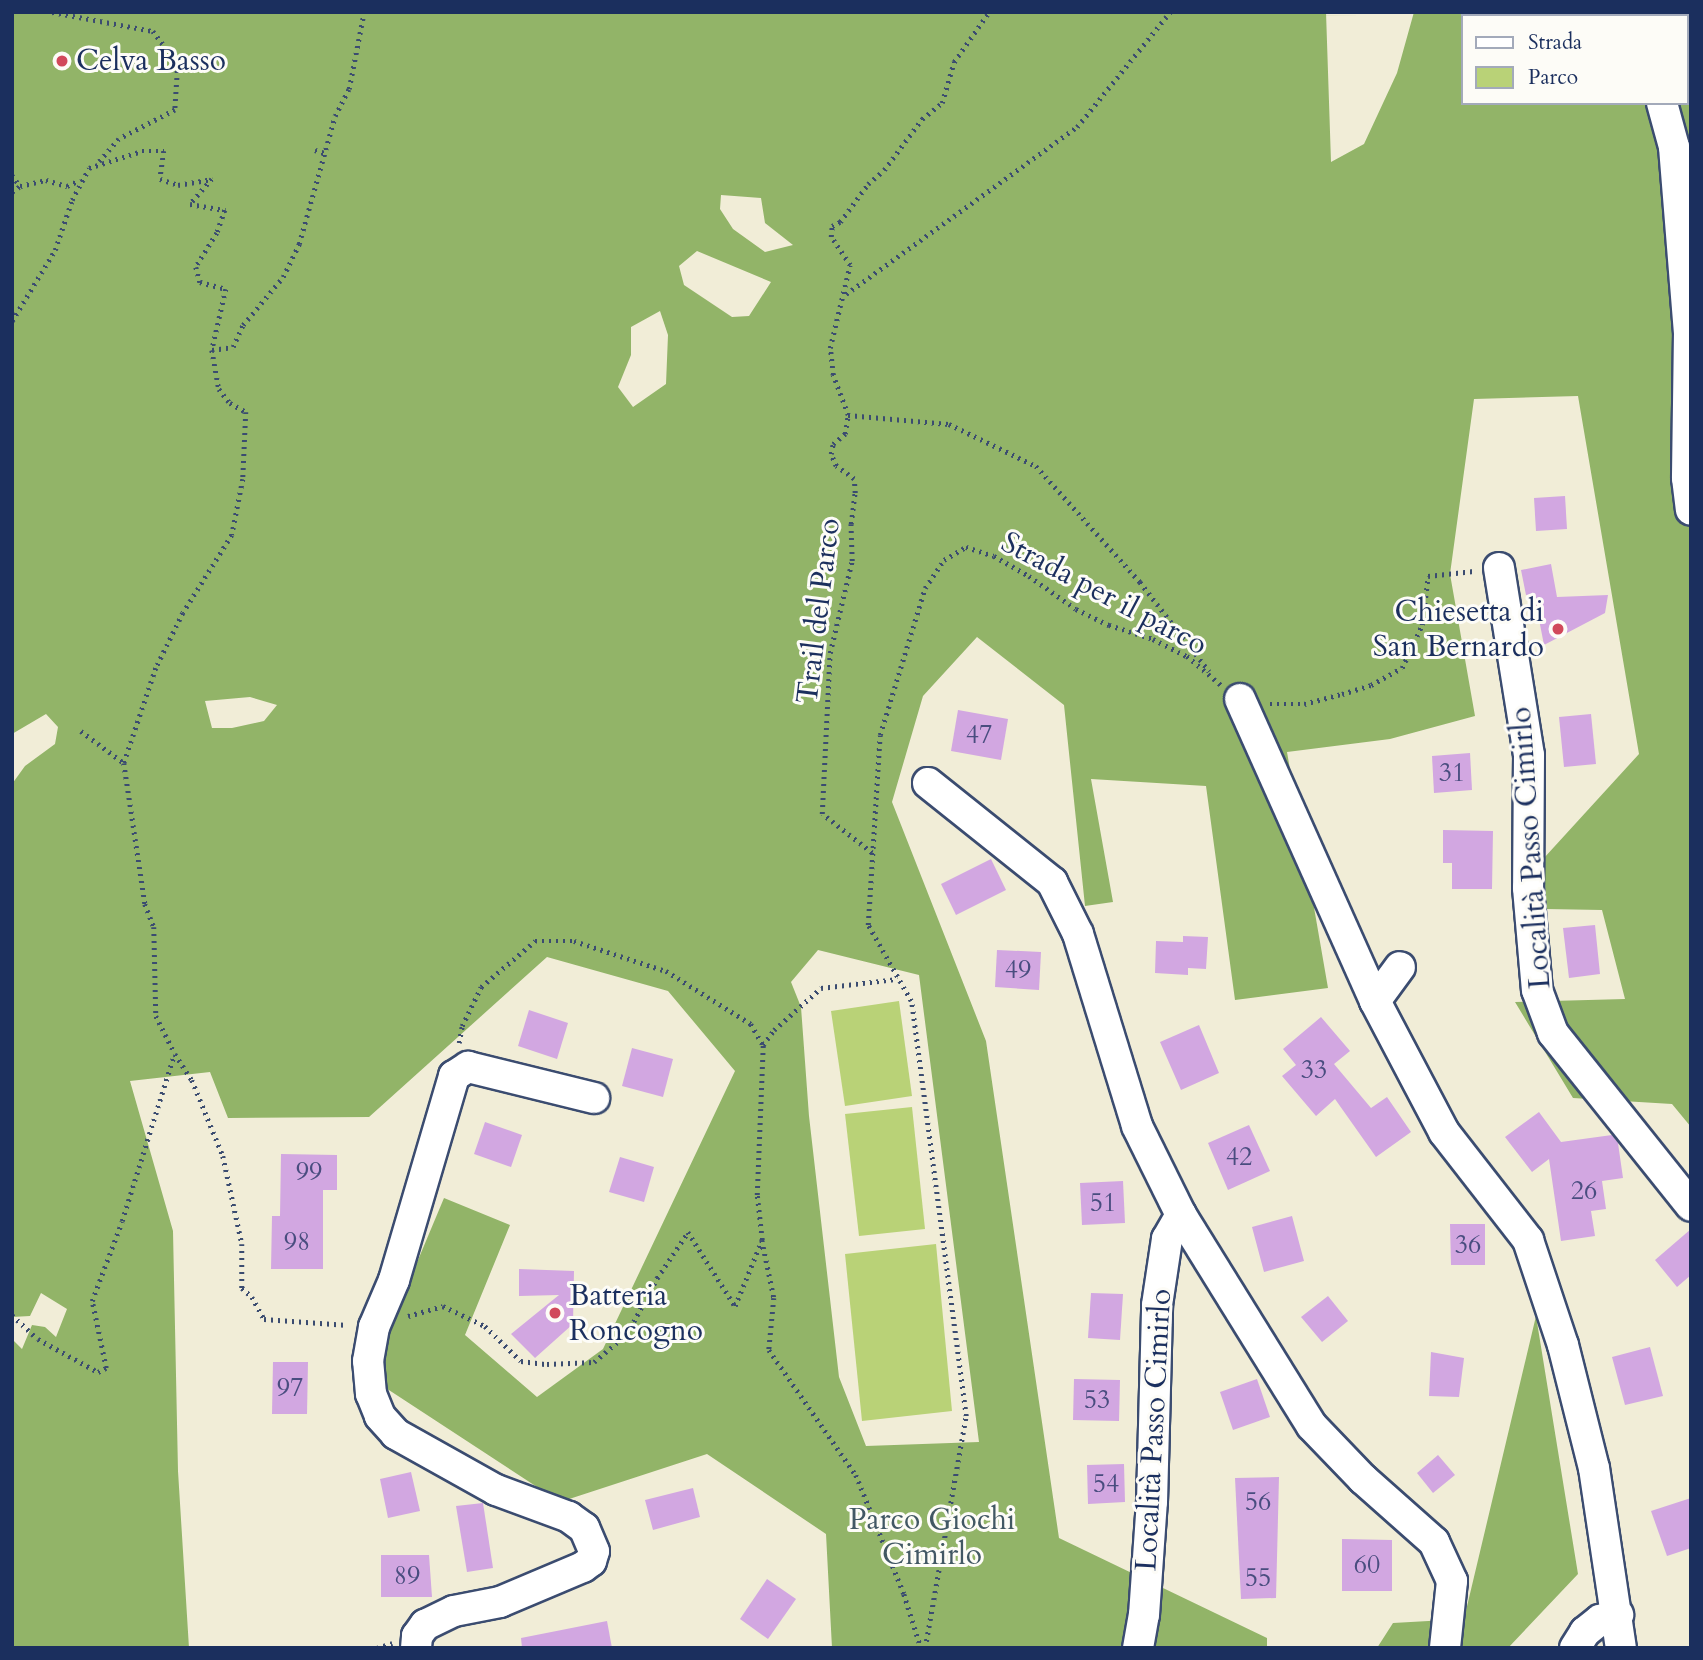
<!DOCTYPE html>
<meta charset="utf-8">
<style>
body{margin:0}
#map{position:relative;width:1703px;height:1660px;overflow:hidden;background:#f1edd7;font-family:Cardo,serif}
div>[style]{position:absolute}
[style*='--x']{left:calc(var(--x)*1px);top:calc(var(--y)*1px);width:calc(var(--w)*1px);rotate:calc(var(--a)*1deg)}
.green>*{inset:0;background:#b9d277}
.forest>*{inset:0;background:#92b468}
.building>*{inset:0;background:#d2a7e1}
.path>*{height:4.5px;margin-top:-2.25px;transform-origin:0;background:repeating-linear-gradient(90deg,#3b4c70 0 2px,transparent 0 7px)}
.roads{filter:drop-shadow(2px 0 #3b4c70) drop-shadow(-2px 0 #3b4c70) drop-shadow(0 2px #3b4c70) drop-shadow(0 -2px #3b4c70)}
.minor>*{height:30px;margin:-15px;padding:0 15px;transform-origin:15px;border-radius:15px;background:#fff}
.dots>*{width:19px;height:19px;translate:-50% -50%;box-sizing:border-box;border:4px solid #fdfcf7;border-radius:50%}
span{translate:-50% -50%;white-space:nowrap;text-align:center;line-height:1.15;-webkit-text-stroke:6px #fdfcf7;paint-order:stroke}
.number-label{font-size:26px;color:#494d7f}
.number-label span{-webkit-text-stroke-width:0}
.poi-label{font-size:30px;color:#1b2f5e}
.left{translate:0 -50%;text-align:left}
.right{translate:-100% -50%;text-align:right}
.street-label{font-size:30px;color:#1b2f5e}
.park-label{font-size:30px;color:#425864}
.frame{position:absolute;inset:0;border:14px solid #1b2f5e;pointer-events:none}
.legend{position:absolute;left:1461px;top:14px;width:228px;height:91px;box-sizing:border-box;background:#fdfcf7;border:2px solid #a3aaba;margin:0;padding:9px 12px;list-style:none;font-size:21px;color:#1b2f5e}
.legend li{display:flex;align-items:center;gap:14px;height:35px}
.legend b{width:35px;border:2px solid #a3aaba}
</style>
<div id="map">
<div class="green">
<i style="clip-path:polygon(899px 1001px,912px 1096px,845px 1106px,831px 1011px)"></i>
<i style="clip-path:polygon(912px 1107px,925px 1229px,859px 1236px,845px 1114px)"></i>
<i style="clip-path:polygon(936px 1244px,952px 1411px,862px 1421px,845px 1254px)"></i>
</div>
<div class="forest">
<i style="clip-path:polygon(evenodd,12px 12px,1326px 12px,1331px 162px,1364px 144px,1397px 73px,1414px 12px,1691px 12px,1691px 1127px,1672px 1104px,1573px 1098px,1515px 1002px,1625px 999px,1602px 910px,1546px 909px,1544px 858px,1639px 754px,1578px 396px,1474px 399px,1450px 574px,1475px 716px,1390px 739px,1287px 752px,1328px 988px,1235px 1000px,1206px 786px,1091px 779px,1113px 902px,1085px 906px,1064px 705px,977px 637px,923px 696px,892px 802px,986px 1041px,1059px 1538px,1267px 1638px,1267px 1648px,832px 1648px,826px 1534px,707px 1454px,560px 1502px,369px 1377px,444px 1198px,510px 1225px,465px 1335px,537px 1397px,603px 1349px,735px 1071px,668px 991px,547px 957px,369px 1117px,228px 1118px,210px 1072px,130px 1081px,173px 1231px,178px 1471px,189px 1648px,12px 1648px,12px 1339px,22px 1349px,32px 1325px,45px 1327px,56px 1337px,67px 1309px,41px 1293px,30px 1316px,12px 1317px,12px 784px,25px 766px,55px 744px,58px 727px,46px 714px,12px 734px,12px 12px,1463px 16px,1687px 16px,1687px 103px,1463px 103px,1463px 16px,12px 12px,721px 195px,761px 198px,765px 223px,793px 245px,765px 252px,733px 229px,720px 209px,721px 195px,12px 12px,697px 251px,771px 282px,749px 316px,732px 317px,684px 285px,679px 266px,697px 251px,12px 12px,660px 311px,668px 335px,666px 384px,633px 407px,618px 387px,631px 355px,631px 327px,660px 311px,12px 12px,250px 697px,277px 705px,264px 721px,232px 728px,212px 728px,205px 701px,250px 697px,12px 12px,818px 950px,919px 975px,979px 1442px,866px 1446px,839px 1377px,809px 1116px,801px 1007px,791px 982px,818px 950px)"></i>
<i style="clip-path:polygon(1536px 1316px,1578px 1574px,1508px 1648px,1377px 1648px,1393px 1623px,1464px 1619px)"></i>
</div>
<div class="building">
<i style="clip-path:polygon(1565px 496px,1567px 529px,1536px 531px,1534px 498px)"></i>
<i style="clip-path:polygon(1551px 564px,1557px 597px,1608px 595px,1605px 613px,1544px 645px,1534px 594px,1526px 595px,1521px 570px)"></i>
<i style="clip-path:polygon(958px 710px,1008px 719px,1001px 760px,951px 751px)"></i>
<i style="clip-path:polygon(1591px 714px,1596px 764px,1564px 767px,1559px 717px)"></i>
<i style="clip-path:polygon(1470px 753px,1472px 790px,1434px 793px,1432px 756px)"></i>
<i style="clip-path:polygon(1443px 830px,1493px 831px,1492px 889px,1452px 889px,1452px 863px,1443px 863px)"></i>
<i style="clip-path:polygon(991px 859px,1006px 890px,956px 915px,941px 884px)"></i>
<i style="clip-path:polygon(1595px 925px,1600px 974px,1569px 978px,1563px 928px)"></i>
<i style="clip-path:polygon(1183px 936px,1208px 937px,1206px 969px,1188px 968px,1188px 975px,1155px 973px,1156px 941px,1183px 942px)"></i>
<i style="clip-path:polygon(997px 950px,1041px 952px,1039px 990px,995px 987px)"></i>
<i style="clip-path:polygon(529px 1010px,568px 1023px,557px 1059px,518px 1046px)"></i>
<i style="clip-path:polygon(1321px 1017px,1350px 1051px,1334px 1064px,1371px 1108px,1387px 1097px,1411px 1132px,1376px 1157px,1335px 1099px,1316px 1116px,1282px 1076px,1296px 1065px,1283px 1049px)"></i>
<i style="clip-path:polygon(1199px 1025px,1219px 1073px,1181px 1090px,1160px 1042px)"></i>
<i style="clip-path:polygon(632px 1048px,673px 1059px,663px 1097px,622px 1086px)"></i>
<i style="clip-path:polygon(1539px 1112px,1561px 1142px,1612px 1135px,1618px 1143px,1623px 1178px,1602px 1181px,1606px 1209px,1591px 1211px,1595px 1236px,1561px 1241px,1549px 1159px,1532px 1172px,1505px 1137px)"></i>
<i style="clip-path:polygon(485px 1122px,522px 1135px,511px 1167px,474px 1154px)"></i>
<i style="clip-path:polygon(1249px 1125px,1270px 1171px,1228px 1190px,1208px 1143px)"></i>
<i style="clip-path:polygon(281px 1154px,337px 1155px,337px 1190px,323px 1190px,323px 1269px,271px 1269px,272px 1216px,280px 1216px)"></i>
<i style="clip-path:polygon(620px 1157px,654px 1167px,644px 1202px,609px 1192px)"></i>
<i style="clip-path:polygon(1123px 1181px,1125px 1223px,1082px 1225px,1080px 1183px)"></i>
<i style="clip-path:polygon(1292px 1216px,1304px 1261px,1264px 1272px,1252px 1227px)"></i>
<i style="clip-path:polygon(1450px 1224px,1485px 1224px,1485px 1265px,1451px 1265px)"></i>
<i style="clip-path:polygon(1691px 1229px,1691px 1275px,1677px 1287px,1655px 1260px)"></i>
<i style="clip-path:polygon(519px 1269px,574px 1271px,573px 1324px,535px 1358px,511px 1334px,559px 1295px,519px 1296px)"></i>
<i style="clip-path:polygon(1091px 1293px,1123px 1294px,1120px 1340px,1088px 1338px)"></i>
<i style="clip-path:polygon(1328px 1296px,1348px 1321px,1322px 1342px,1301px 1317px)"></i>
<i style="clip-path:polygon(1650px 1347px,1663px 1396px,1625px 1405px,1612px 1357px)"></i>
<i style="clip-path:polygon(1431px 1352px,1464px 1358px,1459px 1397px,1429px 1396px)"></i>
<i style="clip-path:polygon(273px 1362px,308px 1362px,307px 1414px,272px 1414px)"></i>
<i style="clip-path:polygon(1074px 1379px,1120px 1380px,1119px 1421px,1073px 1420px)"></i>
<i style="clip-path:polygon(1257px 1379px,1270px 1417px,1233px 1430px,1220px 1392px)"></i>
<i style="clip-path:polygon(1438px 1455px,1455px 1475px,1433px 1493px,1417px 1473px)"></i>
<i style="clip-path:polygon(1124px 1464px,1125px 1502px,1088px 1504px,1087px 1465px)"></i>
<i style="clip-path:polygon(411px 1472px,420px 1511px,388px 1518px,380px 1479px)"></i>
<i style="clip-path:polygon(1279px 1477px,1276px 1598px,1241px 1599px,1235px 1478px)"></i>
<i style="clip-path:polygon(693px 1488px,700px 1517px,653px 1530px,645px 1500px)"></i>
<i style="clip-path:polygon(1691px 1498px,1691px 1548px,1667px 1556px,1651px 1511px)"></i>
<i style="clip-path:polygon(483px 1503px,493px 1568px,467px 1572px,456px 1506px)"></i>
<i style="clip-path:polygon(1342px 1539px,1392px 1540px,1392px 1591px,1342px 1591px)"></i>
<i style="clip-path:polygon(381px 1555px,429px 1555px,432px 1597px,381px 1597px)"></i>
<i style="clip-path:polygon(767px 1579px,796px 1599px,768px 1639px,740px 1619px)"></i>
<i style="clip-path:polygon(607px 1621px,612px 1648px,522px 1648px,521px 1638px)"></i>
</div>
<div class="path">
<i style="--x:52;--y:12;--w:103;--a:10.7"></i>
<i style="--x:153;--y:31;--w:41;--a:52.9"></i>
<i style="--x:178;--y:64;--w:46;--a:93.7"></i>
<i style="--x:175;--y:110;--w:63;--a:152.6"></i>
<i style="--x:119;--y:139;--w:30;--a:131"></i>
<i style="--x:315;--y:150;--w:10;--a:17"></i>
<i style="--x:12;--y:175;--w:14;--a:54"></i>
<i style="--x:12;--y:192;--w:10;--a:-37"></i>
<i style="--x:20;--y:186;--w:27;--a:-13"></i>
<i style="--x:46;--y:180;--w:22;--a:16"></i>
<i style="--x:67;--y:186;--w:14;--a:-25"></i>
<i style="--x:846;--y:294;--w:285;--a:-35.9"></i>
<i style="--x:1077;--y:127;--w:148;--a:-51"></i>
<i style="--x:12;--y:321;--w:83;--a:-58.8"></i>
<i style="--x:55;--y:250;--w:53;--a:-71.2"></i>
<i style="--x:72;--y:200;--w:36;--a:-62"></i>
<i style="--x:89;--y:168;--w:56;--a:-17.8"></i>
<i style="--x:142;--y:151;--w:22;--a:0"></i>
<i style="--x:164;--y:151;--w:28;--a:98"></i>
<i style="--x:160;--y:179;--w:19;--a:18"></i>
<i style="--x:178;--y:185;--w:35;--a:-10"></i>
<i style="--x:212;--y:179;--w:33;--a:131"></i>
<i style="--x:190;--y:204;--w:36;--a:10"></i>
<i style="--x:225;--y:210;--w:24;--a:109"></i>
<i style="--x:217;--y:233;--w:40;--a:122"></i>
<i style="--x:196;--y:267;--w:16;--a:75"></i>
<i style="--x:200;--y:282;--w:27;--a:15"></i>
<i style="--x:226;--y:289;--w:63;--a:102.9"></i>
<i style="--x:212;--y:350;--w:40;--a:80"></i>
<i style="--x:219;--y:389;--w:18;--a:52"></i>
<i style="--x:230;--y:403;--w:18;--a:29"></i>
<i style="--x:246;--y:412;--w:67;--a:92.6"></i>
<i style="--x:243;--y:479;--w:57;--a:101.1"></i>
<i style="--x:232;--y:535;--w:92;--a:122.1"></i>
<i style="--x:183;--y:613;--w:61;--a:116.1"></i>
<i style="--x:156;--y:668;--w:100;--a:108.6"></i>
<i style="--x:124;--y:763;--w:143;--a:81.5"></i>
<i style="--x:145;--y:904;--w:25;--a:69"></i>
<i style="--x:154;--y:927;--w:89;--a:88.7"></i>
<i style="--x:156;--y:1016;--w:42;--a:63.4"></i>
<i style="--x:175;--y:1054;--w:31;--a:57"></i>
<i style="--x:192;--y:1080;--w:82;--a:67.8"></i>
<i style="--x:223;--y:1156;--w:90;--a:77.8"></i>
<i style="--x:242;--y:1244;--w:44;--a:90"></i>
<i style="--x:242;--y:1288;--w:13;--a:42"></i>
<i style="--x:252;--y:1297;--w:25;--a:61"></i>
<i style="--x:264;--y:1319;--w:84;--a:4.1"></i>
<i style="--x:212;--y:350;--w:21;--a:-8"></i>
<i style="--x:233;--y:347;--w:24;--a:-66"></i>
<i style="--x:243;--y:325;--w:62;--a:-50.2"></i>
<i style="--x:283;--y:277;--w:37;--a:-64"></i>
<i style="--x:299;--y:244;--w:133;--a:-74.3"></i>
<i style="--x:335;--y:116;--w:30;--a:-63"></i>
<i style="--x:349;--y:89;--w:78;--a:-79"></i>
<i style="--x:848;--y:415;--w:101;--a:5.1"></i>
<i style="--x:949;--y:424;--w:97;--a:25.8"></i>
<i style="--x:1036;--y:466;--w:156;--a:48.1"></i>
<i style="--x:1140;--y:582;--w:113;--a:52.2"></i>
<i style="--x:1270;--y:704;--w:34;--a:0"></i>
<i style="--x:1304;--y:704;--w:39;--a:-15"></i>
<i style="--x:1342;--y:694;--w:30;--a:-17"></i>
<i style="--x:1371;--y:685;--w:35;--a:-29"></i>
<i style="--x:1402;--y:668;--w:47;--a:-65.1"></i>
<i style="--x:1422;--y:625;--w:49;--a:-83"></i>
<i style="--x:1428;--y:576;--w:46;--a:-6.2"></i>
<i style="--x:81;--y:731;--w:54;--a:36.7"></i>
<i style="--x:872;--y:853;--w:63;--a:-142"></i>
<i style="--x:822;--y:814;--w:161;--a:-87.2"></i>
<i style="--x:830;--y:653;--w:95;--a:-76.6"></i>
<i style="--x:852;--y:561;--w:37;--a:-92"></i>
<i style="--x:851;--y:524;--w:31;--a:-83"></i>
<i style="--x:855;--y:493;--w:14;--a:-94"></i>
<i style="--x:854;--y:479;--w:22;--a:-144"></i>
<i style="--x:836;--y:466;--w:13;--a:-113"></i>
<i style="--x:831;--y:454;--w:10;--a:-79"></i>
<i style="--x:833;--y:444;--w:16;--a:-40"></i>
<i style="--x:845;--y:434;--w:19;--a:-81"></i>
<i style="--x:848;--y:415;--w:43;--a:-110.6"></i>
<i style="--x:833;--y:375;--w:27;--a:-96"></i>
<i style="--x:830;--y:348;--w:85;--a:-76.5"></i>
<i style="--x:850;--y:265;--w:34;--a:-124"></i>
<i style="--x:831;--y:237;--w:11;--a:-85"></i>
<i style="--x:832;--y:226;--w:9;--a:-27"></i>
<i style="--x:840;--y:222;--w:47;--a:-53.6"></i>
<i style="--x:868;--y:184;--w:21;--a:-41"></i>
<i style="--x:884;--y:170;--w:64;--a:-53.3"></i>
<i style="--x:922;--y:119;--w:26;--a:-39"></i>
<i style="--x:942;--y:103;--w:43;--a:-73.7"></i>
<i style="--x:954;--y:62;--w:61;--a:-55"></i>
<i style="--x:459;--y:1043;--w:17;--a:-80"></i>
<i style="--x:462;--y:1026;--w:43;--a:-64"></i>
<i style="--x:481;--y:987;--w:71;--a:-40.4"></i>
<i style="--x:535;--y:941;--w:39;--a:0"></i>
<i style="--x:574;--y:941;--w:97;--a:18.1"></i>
<i style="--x:666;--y:971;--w:100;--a:31.9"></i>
<i style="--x:751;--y:1024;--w:24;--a:60"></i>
<i style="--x:762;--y:1240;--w:45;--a:-96.3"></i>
<i style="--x:757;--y:1195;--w:150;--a:-87.7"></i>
<i style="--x:763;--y:1045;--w:19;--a:-54"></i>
<i style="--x:774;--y:1030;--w:63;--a:-41.8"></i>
<i style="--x:821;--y:988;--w:77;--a:-6.8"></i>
<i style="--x:12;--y:1315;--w:35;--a:43"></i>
<i style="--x:38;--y:1339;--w:68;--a:28.8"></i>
<i style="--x:98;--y:1372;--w:9;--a:-27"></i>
<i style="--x:106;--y:1368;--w:68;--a:-101.8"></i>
<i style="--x:92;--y:1301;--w:85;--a:-69.4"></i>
<i style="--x:122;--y:1221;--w:174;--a:-72.6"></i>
<i style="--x:408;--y:1316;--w:36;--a:-16"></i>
<i style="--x:443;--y:1306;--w:47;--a:25.5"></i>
<i style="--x:485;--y:1326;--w:50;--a:44.2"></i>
<i style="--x:521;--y:1361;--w:26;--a:7"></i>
<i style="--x:547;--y:1364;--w:47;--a:-2.4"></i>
<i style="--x:594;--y:1362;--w:43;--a:-40.3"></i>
<i style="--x:627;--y:1334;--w:64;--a:-61.8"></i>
<i style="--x:657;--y:1278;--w:55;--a:-56"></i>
<i style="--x:688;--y:1232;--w:88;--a:57.6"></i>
<i style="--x:735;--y:1306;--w:71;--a:-67.8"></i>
<i style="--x:762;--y:1240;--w:59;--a:78.3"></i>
<i style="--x:774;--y:1298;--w:52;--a:95.5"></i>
<i style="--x:769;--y:1350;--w:152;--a:55.2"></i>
<i style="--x:856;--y:1475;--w:128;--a:68"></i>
<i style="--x:904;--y:1594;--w:57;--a:72.5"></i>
<i style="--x:377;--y:1648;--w:16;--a:-18"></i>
<i style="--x:925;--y:1648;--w:236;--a:-80"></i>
<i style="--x:966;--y:1416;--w:419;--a:-97.5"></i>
<i style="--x:911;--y:1001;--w:87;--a:-119.5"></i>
<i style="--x:868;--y:925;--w:190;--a:-86.4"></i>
<i style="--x:880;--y:735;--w:154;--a:-73"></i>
<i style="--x:925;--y:588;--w:34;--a:-56"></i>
<i style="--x:944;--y:560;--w:26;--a:-31"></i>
<i style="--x:966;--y:547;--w:29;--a:18"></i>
<i style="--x:994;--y:556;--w:40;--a:29.7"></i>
<i style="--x:1029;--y:576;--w:57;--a:35.1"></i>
<i style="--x:1076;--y:609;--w:37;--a:26"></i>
<i style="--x:1109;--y:625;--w:46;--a:17.7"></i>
<i style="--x:1153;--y:639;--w:38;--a:27"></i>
<i style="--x:1187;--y:656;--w:45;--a:40.5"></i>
</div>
<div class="roads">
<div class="minor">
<i style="--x:1623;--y:12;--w:4;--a:63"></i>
<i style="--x:1662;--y:103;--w:46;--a:74.7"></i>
<i style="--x:1674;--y:147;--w:186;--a:85.4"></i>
<i style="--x:1689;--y:332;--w:146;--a:90.8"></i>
<i style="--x:1687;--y:478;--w:32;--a:83"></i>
<i style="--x:1499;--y:568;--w:189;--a:80.9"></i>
<i style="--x:1529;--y:755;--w:133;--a:90.4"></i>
<i style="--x:1528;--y:888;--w:102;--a:85"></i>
<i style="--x:1537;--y:990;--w:46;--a:69.6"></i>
<i style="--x:1553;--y:1033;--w:221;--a:51.4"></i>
<i style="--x:1240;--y:699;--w:331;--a:65.9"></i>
<i style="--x:1375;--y:1001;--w:148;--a:62.2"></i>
<i style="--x:1444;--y:1132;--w:137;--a:52.1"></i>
<i style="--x:1528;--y:1240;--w:111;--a:71.6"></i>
<i style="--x:1563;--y:1345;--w:127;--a:75.9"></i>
<i style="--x:1594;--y:1468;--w:182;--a:81.5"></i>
<i style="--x:928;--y:783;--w:159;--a:38.6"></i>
<i style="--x:1052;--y:882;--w:58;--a:63.4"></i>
<i style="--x:1078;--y:934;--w:201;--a:72.9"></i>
<i style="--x:1137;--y:1126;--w:99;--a:63.7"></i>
<i style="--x:1181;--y:1215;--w:248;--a:58.2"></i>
<i style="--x:1312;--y:1426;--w:74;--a:46.1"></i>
<i style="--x:1363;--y:1479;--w:95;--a:41.6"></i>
<i style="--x:1434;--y:1542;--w:43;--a:65.2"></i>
<i style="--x:1452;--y:1581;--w:67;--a:96"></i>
<i style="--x:1375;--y:1001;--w:42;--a:-53.7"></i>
<i style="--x:416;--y:1648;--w:12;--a:-85"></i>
<i style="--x:417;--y:1636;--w:14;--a:-54"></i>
<i style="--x:425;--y:1625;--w:32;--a:-26"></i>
<i style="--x:454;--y:1611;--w:47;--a:-11.1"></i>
<i style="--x:500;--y:1602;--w:90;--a:-22.9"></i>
<i style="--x:583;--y:1567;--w:10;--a:-37"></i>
<i style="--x:591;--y:1561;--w:10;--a:-73"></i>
<i style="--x:594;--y:1551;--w:25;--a:-113"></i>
<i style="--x:584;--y:1528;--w:19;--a:-144"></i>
<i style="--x:569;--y:1517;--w:78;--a:-159.7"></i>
<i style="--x:496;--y:1490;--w:115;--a:-150.8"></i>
<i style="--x:396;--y:1434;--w:24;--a:-132"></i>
<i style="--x:380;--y:1416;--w:24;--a:-112"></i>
<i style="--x:371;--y:1394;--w:33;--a:-95"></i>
<i style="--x:368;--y:1361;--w:35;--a:-80"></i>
<i style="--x:374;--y:1327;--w:51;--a:-66.9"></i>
<i style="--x:394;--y:1280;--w:213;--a:-73.6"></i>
<i style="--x:454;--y:1076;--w:17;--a:-33"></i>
<i style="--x:468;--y:1067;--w:130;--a:13.8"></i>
<i style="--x:1138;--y:1648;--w:34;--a:-80"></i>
<i style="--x:1144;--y:1615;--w:113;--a:-86"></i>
<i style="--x:1152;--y:1502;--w:197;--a:-88.5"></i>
<i style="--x:1157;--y:1305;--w:67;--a:-81.4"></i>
<i style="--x:1167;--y:1239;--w:28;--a:-60"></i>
<i style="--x:1575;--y:1648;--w:19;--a:-58"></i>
<i style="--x:1585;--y:1632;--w:19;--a:-39"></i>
<i style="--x:1600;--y:1620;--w:19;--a:-16"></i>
</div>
</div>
<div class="dots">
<i style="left:62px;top:61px;background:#d1495b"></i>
<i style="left:1558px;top:629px;background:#d1495b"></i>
<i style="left:555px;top:1313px;background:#d1495b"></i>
</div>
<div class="number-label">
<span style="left:979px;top:735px">47</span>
<span style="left:1452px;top:773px">31</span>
<span style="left:1018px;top:970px">49</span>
<span style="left:1314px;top:1070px">33</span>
<span style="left:1239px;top:1157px">42</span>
<span style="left:309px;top:1172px">99</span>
<span style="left:1584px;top:1191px">26</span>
<span style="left:1103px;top:1203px">51</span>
<span style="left:297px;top:1242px">98</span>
<span style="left:1468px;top:1245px">36</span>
<span style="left:290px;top:1388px">97</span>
<span style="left:1097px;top:1400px">53</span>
<span style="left:1106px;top:1484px">54</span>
<span style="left:1258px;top:1502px">56</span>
<span style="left:1367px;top:1565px">60</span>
<span style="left:407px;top:1576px">89</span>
<span style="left:1258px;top:1578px">55</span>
</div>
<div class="poi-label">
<span class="left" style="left:76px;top:61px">Celva Basso</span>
<span class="right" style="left:1544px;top:629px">Chiesetta di<br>San Bernardo</span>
<span class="left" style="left:569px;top:1313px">Batteria<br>Roncogno</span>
</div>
<div class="street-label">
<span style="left:1104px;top:594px;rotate:28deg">Strada per il parco</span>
<span style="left:819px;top:611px;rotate:-83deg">Trail del Parco</span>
<span style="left:1531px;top:848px;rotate:-94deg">Località Passo Cimirlo</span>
<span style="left:1154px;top:1430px;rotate:-87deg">Località Passo Cimirlo</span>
</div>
<div class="park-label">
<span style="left:932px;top:1537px">Parco Giochi<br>Cimirlo</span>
</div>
<div class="frame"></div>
<ul class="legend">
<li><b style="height:9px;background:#fff"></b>Strada</li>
<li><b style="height:19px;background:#b9d277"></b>Parco</li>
</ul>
</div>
